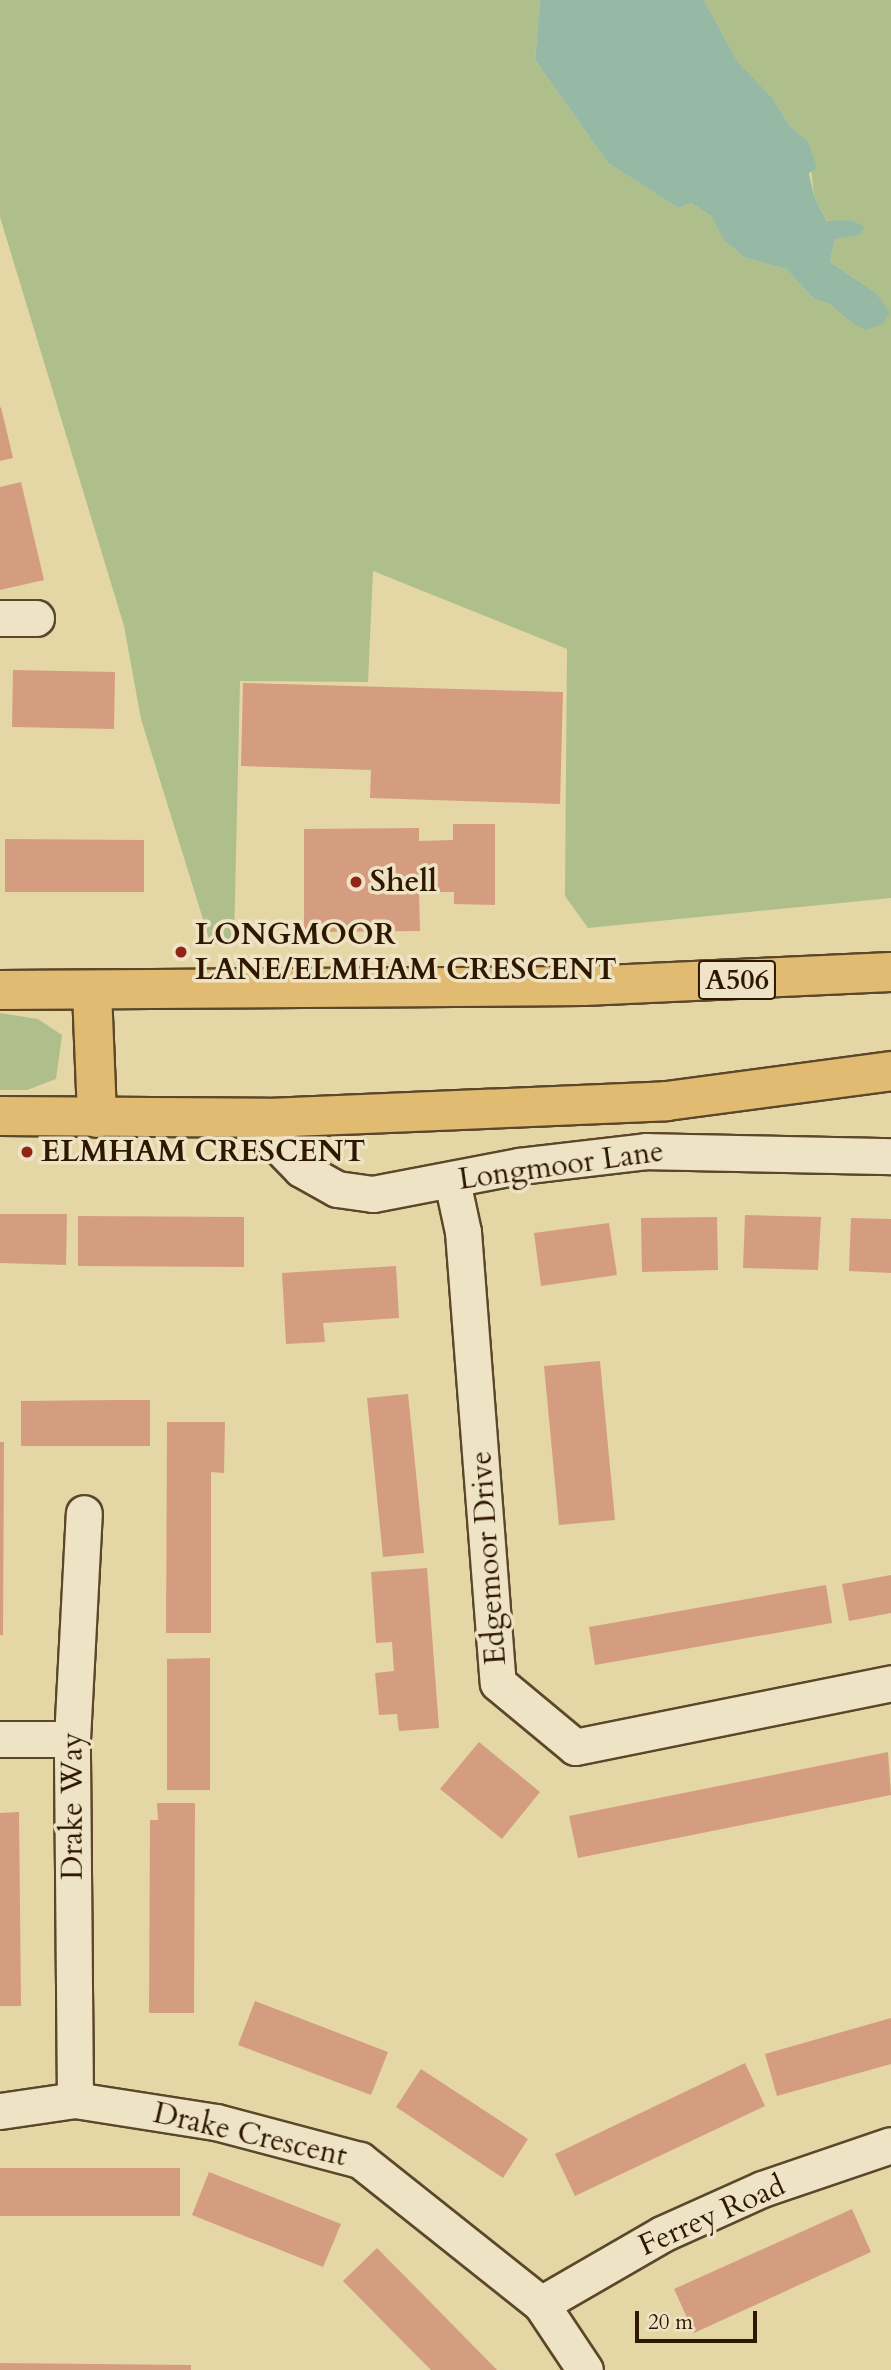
<!DOCTYPE html>
<style>
body{margin:0}
#map{position:relative;width:891px;height:2370px;overflow:hidden;background:#e5d6a6;font-family:Cardo,serif}
div>[style]{position:absolute}
[style*='--x']{left:calc(var(--x)*1px);top:calc(var(--y)*1px);width:calc(var(--w)*1px);rotate:calc(var(--a)*1deg)}
.green>*{inset:0;background:#afbf8b}
.water>*{inset:0;background:#96b9a5}
.building>*{inset:0;background:#d59d80}
.roads{filter:drop-shadow(2px 0 #5c472a) drop-shadow(-2px 0 #5c472a) drop-shadow(0 2px #5c472a) drop-shadow(0 -2px #5c472a)}
.street>*{height:35px;margin:-17.5px;padding:0 17.5px;transform-origin:17.5px;border-radius:17.5px;background:#eee4c5}
.primary>*{height:38px;margin:-19px;padding:0 19px;transform-origin:19px;border-radius:19px;background:#e2bb73}
.dots>*{width:19px;height:19px;translate:-50% -50%;box-sizing:border-box;border:4px solid #eee4c5;border-radius:50%}
span{translate:-50% -50%;white-space:nowrap;text-align:center;line-height:1.15;-webkit-text-stroke:7px #eee4c5;paint-order:stroke}
.shield-label span{padding:2px 5px;background:#eee4c5;border:2px solid;border-radius:5px;-webkit-text-stroke-width:0}
.shield-label{font-size:28px;color:#2f1700;font-weight:700}
.poi-label{font-size:30px;color:#2f1700;font-weight:700}
.left{translate:0 -50%;text-align:left}
.street-label{font-size:30px;color:#2f1700}
.scale{position:absolute;left:635px;top:2311px;width:122px;height:32px;box-sizing:border-box;border:4px solid #2f1700;border-top:0;padding-left:9px;font-size:21px;line-height:24px;white-space:nowrap;color:#2f1700;-webkit-text-stroke:5px #eee4c5;paint-order:stroke}
</style>
<div id="map">
<div class="green">
<i style="clip-path:polygon(0 0,540px 0,535px 60px,608px 163px,678px 208px,691px 203px,711px 216px,724px 241px,745px 258px,786px 269px,815px 300px,828px 303px,852px 323px,875px 292px,830px 262px,835px 239px,851px 220px,828px 222px,814px 196px,808px 141px,790px 126px,771px 96px,738px 62px,704px 0,891px 0,891px 898px,588px 928px,565px 896px,567px 649px,373px 571px,368px 682px,240px 681px,234px 942px,211px 945px,141px 719px,124px 626px,0 217px)"></i>
<i style="clip-path:polygon(0 1013px,38px 1019px,62px 1035px,56px 1079px,27px 1090px,0 1090px)"></i>
</div>
<div class="water">
<i style="clip-path:polygon(540px 0,704px 0,738px 62px,771px 96px,790px 126px,808px 141px,817px 168px,809px 173px,814px 196px,827px 221px,851px 220px,865px 227px,859px 235px,835px 239px,830px 262px,875px 292px,890px 312px,883px 324px,866px 330px,852px 323px,828px 303px,815px 300px,786px 269px,745px 258px,724px 241px,711px 216px,691px 203px,678px 208px,608px 163px,535px 60px)"></i>
</div>
<div class="building">
<i style="clip-path:polygon(1px 407px,13px 458px,0 461px,0 408px)"></i>
<i style="clip-path:polygon(21px 482px,44px 580px,0 590px,0 487px)"></i>
<i style="clip-path:polygon(13px 670px,115px 672px,114px 729px,12px 727px)"></i>
<i style="clip-path:polygon(243px 683px,563px 692px,560px 804px,370px 798px,371px 770px,241px 766px)"></i>
<i style="clip-path:polygon(453px 824px,495px 824px,495px 905px,454px 904px,454px 892px,419px 892px,420px 931px,304px 932px,304px 829px,419px 828px,419px 841px,453px 840px)"></i>
<i style="clip-path:polygon(5px 839px,144px 840px,144px 892px,5px 892px)"></i>
<i style="clip-path:polygon(0 1214px,67px 1214px,66px 1265px,0 1263px)"></i>
<i style="clip-path:polygon(745px 1215px,821px 1217px,818px 1270px,743px 1268px)"></i>
<i style="clip-path:polygon(78px 1216px,244px 1217px,244px 1267px,78px 1266px)"></i>
<i style="clip-path:polygon(717px 1217px,718px 1270px,642px 1272px,641px 1218px)"></i>
<i style="clip-path:polygon(851px 1218px,891px 1219px,891px 1273px,849px 1271px)"></i>
<i style="clip-path:polygon(609px 1223px,617px 1275px,541px 1286px,534px 1233px)"></i>
<i style="clip-path:polygon(396px 1266px,399px 1318px,323px 1323px,325px 1342px,286px 1344px,282px 1273px)"></i>
<i style="clip-path:polygon(600px 1361px,615px 1520px,559px 1525px,544px 1366px)"></i>
<i style="clip-path:polygon(408px 1394px,424px 1553px,383px 1557px,367px 1398px)"></i>
<i style="clip-path:polygon(117px 1400px,150px 1400px,150px 1446px,21px 1446px,21px 1401px)"></i>
<i style="clip-path:polygon(167px 1422px,225px 1422px,224px 1473px,211px 1472px,211px 1633px,166px 1633px)"></i>
<i style="clip-path:polygon(0 1442px,4px 1442px,3px 1635px,0 1635px)"></i>
<i style="clip-path:polygon(427px 1568px,439px 1728px,399px 1731px,397px 1714px,379px 1715px,375px 1673px,394px 1671px,392px 1642px,376px 1643px,371px 1572px)"></i>
<i style="clip-path:polygon(891px 1575px,891px 1613px,849px 1621px,842px 1584px)"></i>
<i style="clip-path:polygon(826px 1585px,832px 1623px,595px 1665px,589px 1627px)"></i>
<i style="clip-path:polygon(210px 1658px,210px 1790px,167px 1790px,167px 1659px)"></i>
<i style="clip-path:polygon(479px 1742px,540px 1792px,502px 1839px,440px 1789px)"></i>
<i style="clip-path:polygon(888px 1752px,891px 1795px,578px 1858px,569px 1816px)"></i>
<i style="clip-path:polygon(157px 1803px,195px 1803px,194px 2013px,149px 2013px,150px 1820px,158px 1820px)"></i>
<i style="clip-path:polygon(19px 1812px,21px 2006px,0 2006px,0 1813px)"></i>
<i style="clip-path:polygon(255px 2001px,388px 2052px,371px 2095px,238px 2045px)"></i>
<i style="clip-path:polygon(891px 2018px,891px 2064px,777px 2096px,765px 2054px)"></i>
<i style="clip-path:polygon(745px 2063px,765px 2106px,575px 2196px,555px 2154px)"></i>
<i style="clip-path:polygon(421px 2069px,528px 2139px,503px 2178px,396px 2107px)"></i>
<i style="clip-path:polygon(0 2168px,180px 2168px,180px 2216px,0 2216px)"></i>
<i style="clip-path:polygon(209px 2172px,341px 2224px,323px 2267px,192px 2215px)"></i>
<i style="clip-path:polygon(852px 2209px,871px 2252px,694px 2333px,674px 2289px)"></i>
<i style="clip-path:polygon(377px 2248px,445px 2317px,497px 2370px,431px 2370px,411px 2350px,343px 2281px)"></i>
<i style="clip-path:polygon(0 2363px,191px 2365px,191px 2370px,0 2370px)"></i>
</div>
<div class="roads">
<div class="street">
<i style="--x:0;--y:618;--w:36;--a:0"></i>
<i style="--x:268;--y:1118;--w:26;--a:72"></i>
<i style="--x:276;--y:1143;--w:36;--a:46"></i>
<i style="--x:301;--y:1169;--w:41;--a:29.1"></i>
<i style="--x:337;--y:1189;--w:36;--a:8"></i>
<i style="--x:373;--y:1194;--w:149;--a:-10.9"></i>
<i style="--x:519;--y:1166;--w:128;--a:-6.7"></i>
<i style="--x:646;--y:1151;--w:245;--a:1.2"></i>
<i style="--x:452;--y:1181;--w:52;--a:77.8"></i>
<i style="--x:463;--y:1232;--w:452;--a:85.6"></i>
<i style="--x:498;--y:1683;--w:100;--a:39.7"></i>
<i style="--x:575;--y:1747;--w:322;--a:-11.4"></i>
<i style="--x:0;--y:1739;--w:72;--a:0"></i>
<i style="--x:75;--y:2100;--w:361;--a:-90.5"></i>
<i style="--x:72;--y:1739;--w:226;--a:-87"></i>
<i style="--x:0;--y:2111;--w:76;--a:-8.3"></i>
<i style="--x:75;--y:2100;--w:143;--a:8.9"></i>
<i style="--x:216;--y:2122;--w:149;--a:14.8"></i>
<i style="--x:360;--y:2160;--w:231;--a:38.5"></i>
<i style="--x:541;--y:2304;--w:79;--a:56.3"></i>
<i style="--x:541;--y:2304;--w:140;--a:-30"></i>
<i style="--x:662;--y:2234;--w:110;--a:-24.2"></i>
<i style="--x:762;--y:2189;--w:136;--a:-18.8"></i>
</div>
<div class="primary">
<i style="--x:0;--y:990;--w:584;--a:-0.39"></i>
<i style="--x:584;--y:986;--w:307;--a:-2.6"></i>
<i style="--x:92;--y:991;--w:127;--a:87.7"></i>
<i style="--x:0;--y:1116;--w:268;--a:0.4"></i>
<i style="--x:268;--y:1118;--w:399;--a:-2.4"></i>
<i style="--x:667;--y:1101;--w:226;--a:-7.6"></i>
</div>
</div>
<div class="dots">
<i style="left:356px;top:882px;background:#8f2418"></i>
<i style="left:181px;top:952px;background:#8f2418"></i>
<i style="left:27px;top:1152px;background:#8f2418"></i>
</div>
<div class="shield-label">
<span style="left:737px;top:980px">A506</span>
</div>
<div class="poi-label">
<span class="left" style="left:370px;top:882px">Shell</span>
<span class="left" style="left:195px;top:952px">LONGMOOR<br>LANE/ELMHAM CRESCENT</span>
<span class="left" style="left:41px;top:1152px">ELMHAM CRESCENT</span>
</div>
<div class="street-label">
<span style="left:561px;top:1166px;rotate:-8deg">Longmoor Lane</span>
<span style="left:489px;top:1558px;rotate:-94deg">Edgemoor Drive</span>
<span style="left:73px;top:1806px;rotate:-90deg">Drake Way</span>
<span style="left:250px;top:2135px;rotate:13deg">Drake Crescent</span>
<span style="left:712px;top:2216px;rotate:-24deg">Ferrey Road</span>
</div>
<div class="scale">20 m</div>
</div>
